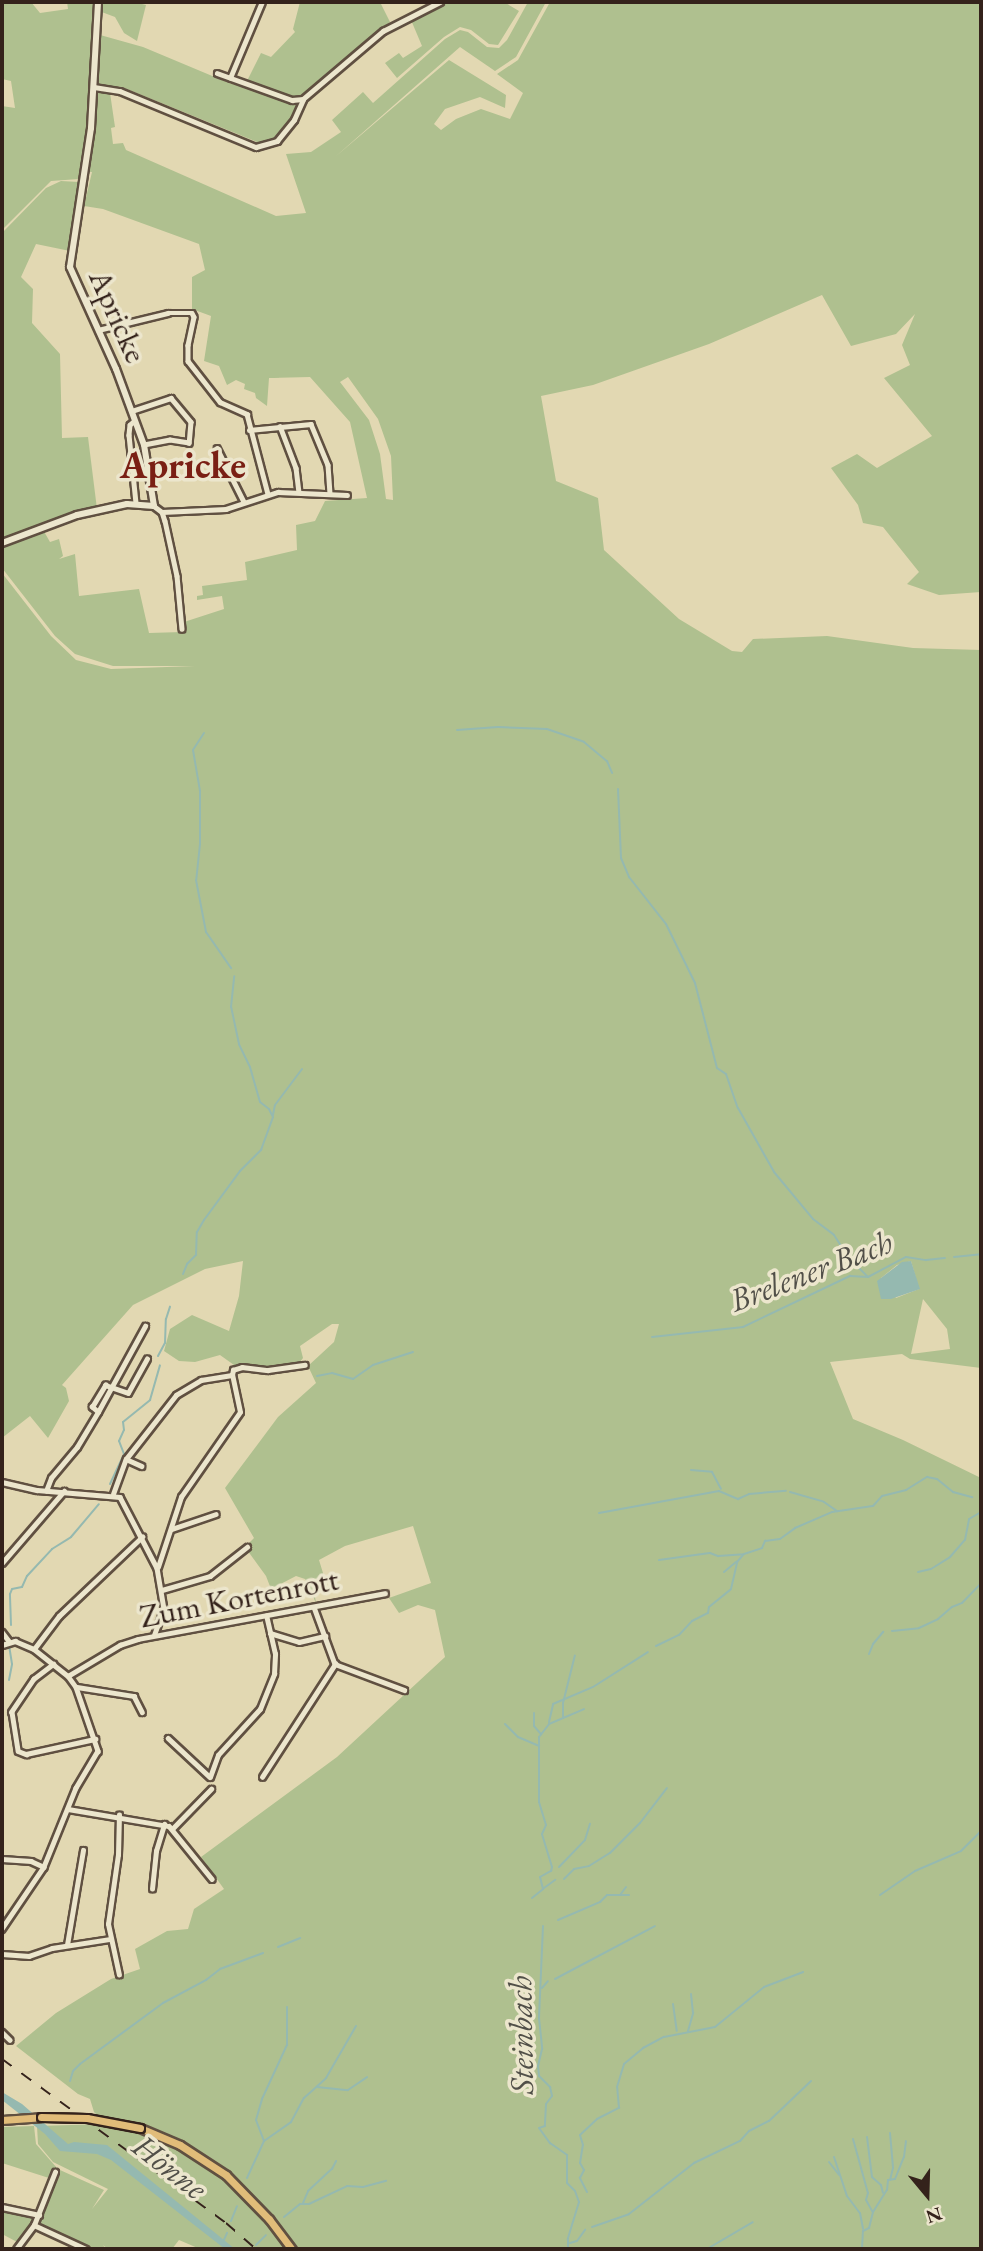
<!DOCTYPE html>
<meta charset="utf-8">
<style>
body{margin:0}
#map{position:relative;width:983px;height:2251px;overflow:hidden;background:#e2d8b2;font-family:"EB Garamond",serif}
div>[style]{position:absolute}
[style*='--x']{left:calc(var(--x)*1px);top:calc(var(--y)*1px);width:calc(var(--w)*1px);rotate:calc(var(--a)*1deg)}
.green>*{inset:0;background:#afc08f}
.water>*{inset:0;background:#95b9b0}
.stream>*{height:2px;margin:-1px;padding:0 1px;transform-origin:1px;border-radius:1px;background:#95b9b0}
.roads{filter:drop-shadow(2px 0 #605041) drop-shadow(-2px 0 #605041) drop-shadow(0 2px #605041) drop-shadow(0 -2px #605041)}
.street>*{height:4.5px;margin:-2.25px;padding:0 2.25px;transform-origin:2.25px;border-radius:2.25px;background:#ece6cd}
.secondary>*{height:6px;margin:-3px;padding:0 3px;transform-origin:3px;border-radius:3px;background:#ece6cd}
.primary>*{height:7px;margin:-3.5px;padding:0 3.5px;transform-origin:3.5px;border-radius:3.5px;background:#e1bc79}
.rail>*{height:2px;margin-top:-1px;transform-origin:0;background:repeating-linear-gradient(90deg,#34221b 0 12px,transparent 0 24px)}
.bridges{filter:drop-shadow(2px 0 #34221b) drop-shadow(-2px 0 #34221b) drop-shadow(0 2px #34221b) drop-shadow(0 -2px #34221b)}
.primary-bridge>*{height:7px;margin:-3.5px;padding:0 3.5px;transform-origin:3.5px;border-radius:3.5px;background:#e1bc79}
span{translate:-50% -50%;white-space:nowrap;text-align:center;line-height:1.15;-webkit-text-stroke:7px #ece6cd;paint-order:stroke}
.street-label{font-size:32px;color:#34221b}
.water-label{font-size:33px;color:#514f48;font-style:italic}
.district-label{font-size:38px;color:#7a1f14;font-weight:700}
.frame{position:absolute;inset:0;border:4px solid #34221b;pointer-events:none}
.north{position:absolute;left:892px;top:2160px;width:70px;height:70px;-webkit-text-stroke:5px #ece6cd;paint-order:stroke;rotate:161deg;font-size:19px;font-weight:700;line-height:28px;text-align:center;color:#34221b}
.north::after{content:'';display:block;margin:auto;width:24px;height:32px;background:#34221b;clip-path:polygon(50% 0,100% 100%,50% 72%,0 100%)}
</style>
<div id="map">
<div class="green">
<i style="clip-path:polygon(evenodd,2px 2px,31px 2px,40px 13px,68px 9px,67px 2px,94px 2px,93px 33px,143px 47px,229px 83px,299px 103px,283px 131px,271px 141px,262px 144px,122px 87px,109px 86px,115px 127px,111px 128px,113px 144px,123px 143px,126px 150px,276px 216px,306px 213px,286px 154px,311px 152px,341px 132px,332px 120px,363px 92px,373px 103px,445px 39px,460px 30px,468px 32px,487px 47px,499px 48px,507px 40px,528px 2px,546px 2px,516px 57px,495px 71px,460px 47px,335px 157px,449px 60px,506px 95px,505px 108px,480px 97px,445px 109px,434px 124px,441px 130px,456px 119px,481px 109px,510px 119px,523px 93px,497px 74px,518px 60px,550px 2px,981px 2px,981px 592px,939px 595px,907px 584px,919px 572px,883px 527px,863px 523px,858px 505px,831px 468px,857px 454px,877px 468px,932px 436px,884px 378px,910px 365px,902px 345px,915px 314px,896px 334px,851px 346px,822px 295px,709px 344px,593px 385px,541px 396px,556px 481px,598px 498px,604px 550px,679px 619px,732px 651px,742px 652px,753px 639px,827px 636px,913px 648px,981px 650px,981px 1368px,910px 1359px,902px 1354px,830px 1362px,853px 1419px,903px 1440px,981px 1478px,981px 2249px,200px 2249px,179px 2240px,172px 2249px,108px 2249px,103px 2245px,106px 2249px,91px 2249px,39px 2224px,60px 2170px,104px 2190px,92px 2209px,108px 2189px,53px 2162px,38px 2144px,37px 2126px,105px 2124px,94px 2112px,90px 2099px,78px 2094px,16px 2046px,56px 2013px,111px 1979px,140px 1969px,135px 1949px,167px 1931px,188px 1929px,194px 1909px,224px 1889px,201px 1857px,337px 1757px,445px 1657px,435px 1610px,418px 1605px,399px 1613px,389px 1598px,431px 1583px,413px 1526px,345px 1546px,319px 1560px,327px 1586px,314px 1591px,316px 1603px,305px 1579px,296px 1576px,271px 1589px,266px 1576px,245px 1547px,254px 1538px,225px 1488px,278px 1417px,316px 1383px,308px 1366px,334px 1342px,339px 1324px,332px 1324px,300px 1346px,303px 1358px,297px 1366px,268px 1369px,234px 1365px,220px 1355px,195px 1362px,179px 1361px,164px 1351px,170px 1329px,192px 1315px,229px 1331px,239px 1296px,243px 1261px,205px 1269px,133px 1305px,62px 1385px,66px 1388px,69px 1401px,48px 1438px,30px 1416px,2px 1438px,2px 573px,51px 636px,76px 660px,111px 669px,195px 666px,113px 666px,75px 654px,55px 636px,2px 568px,2px 544px,42px 528px,50px 542px,59px 539px,63px 556px,59px 559px,75px 554px,79px 596px,139px 589px,149px 633px,182px 632px,184px 622px,224px 609px,222px 596px,197px 600px,197px 596px,203px 595px,202px 586px,247px 580px,245px 562px,297px 550px,296px 525px,315px 521px,325px 501px,367px 498px,350px 422px,310px 377px,269px 378px,267px 406px,256px 398px,255px 393px,244px 389px,245px 384px,236px 380px,227px 385px,219px 366px,204px 361px,211px 316px,192px 309px,192px 277px,205px 270px,199px 244px,103px 209px,84px 206px,92px 172px,81px 171px,79px 179px,51px 181px,2px 230px,2px 106px,15px 108px,11px 81px,2px 79px,2px 2px,348px 377px,378px 419px,391px 456px,393px 500px,386px 499px,380px 454px,369px 420px,340px 382px,348px 377px,2px 2px,911px 1261px,919px 1289px,896px 1298px,881px 1278px,897px 1265px,911px 1261px,2px 2px,923px 1299px,947px 1329px,950px 1349px,911px 1354px,923px 1299px)"></i>
<i style="clip-path:polygon(100px 2px,134px 2px,146px 5px,137px 41px,124px 33px,115px 17px,99px 11px)"></i>
<i style="clip-path:polygon(300px 2px,380px 2px,390px 22px,303px 96px,293px 96px,247px 81px,261px 53px,271px 57px,295px 32px,293px 29px)"></i>
<i style="clip-path:polygon(447px 2px,504px 2px,519px 11px,498px 45px,489px 44px,471px 30px,460px 27px,444px 37px,397px 78px,385px 63px,399px 53px,403px 58px,422px 46px,411px 20px)"></i>
<i style="clip-path:polygon(61px 181px,79px 182px,70px 251px,36px 244px,21px 277px,33px 289px,32px 323px,60px 354px,62px 438px,88px 437px,97px 509px,2px 542px,2px 233px,46px 188px)"></i>
<i style="clip-path:polygon(34px 2126px,36px 2144px,57px 2168px,49px 2178px,2px 2163px,2px 2127px)"></i>
<i style="clip-path:polygon(2px 2211px,34px 2219px,19px 2243px,2px 2234px)"></i>
</div>
<div class="water">
<i style="clip-path:polygon(911px 1261px,920px 1289px,891px 1299px,881px 1299px,877px 1281px,902px 1262px)"></i>
<i style="clip-path:polygon(2px 2092px,22px 2104px,68px 2144px,74px 2142px,107px 2145px,235px 2249px,225px 2249px,111px 2160px,97px 2154px,60px 2151px,45px 2134px,2px 2100px)"></i>
</div>
<div class="stream">
<i style="--x:457;--y:730;--w:41;--a:-4.2"></i>
<i style="--x:498;--y:727;--w:49;--a:2.3"></i>
<i style="--x:547;--y:729;--w:39;--a:19"></i>
<i style="--x:584;--y:742;--w:30;--a:40"></i>
<i style="--x:607;--y:761;--w:13;--a:67"></i>
<i style="--x:204;--y:733;--w:20;--a:123"></i>
<i style="--x:193;--y:750;--w:42;--a:80.3"></i>
<i style="--x:200;--y:791;--w:53;--a:90"></i>
<i style="--x:200;--y:844;--w:36;--a:96"></i>
<i style="--x:196;--y:880;--w:53;--a:79.1"></i>
<i style="--x:206;--y:932;--w:44;--a:55.2"></i>
<i style="--x:618;--y:789;--w:69;--a:87.5"></i>
<i style="--x:621;--y:858;--w:21;--a:67"></i>
<i style="--x:629;--y:877;--w:60;--a:51.8"></i>
<i style="--x:666;--y:924;--w:66;--a:63.8"></i>
<i style="--x:695;--y:983;--w:88;--a:75.5"></i>
<i style="--x:717;--y:1068;--w:11;--a:34"></i>
<i style="--x:726;--y:1074;--w:36;--a:71"></i>
<i style="--x:738;--y:1108;--w:73;--a:60.6"></i>
<i style="--x:774;--y:1172;--w:61;--a:50.3"></i>
<i style="--x:813;--y:1219;--w:26;--a:37"></i>
<i style="--x:834;--y:1235;--w:27;--a:57"></i>
<i style="--x:849;--y:1258;--w:27;--a:45"></i>
<i style="--x:273;--y:1115;--w:10;--a:-79"></i>
<i style="--x:275;--y:1105;--w:45;--a:-53.1"></i>
<i style="--x:954;--y:1257;--w:27;--a:-6"></i>
<i style="--x:183;--y:1274;--w:11;--a:-68"></i>
<i style="--x:187;--y:1264;--w:13;--a:-45"></i>
<i style="--x:196;--y:1255;--w:23;--a:-88"></i>
<i style="--x:197;--y:1232;--w:14;--a:-60"></i>
<i style="--x:204;--y:1220;--w:61;--a:-53.7"></i>
<i style="--x:240;--y:1171;--w:30;--a:-45"></i>
<i style="--x:261;--y:1150;--w:35;--a:-70"></i>
<i style="--x:273;--y:1117;--w:9;--a:-117"></i>
<i style="--x:269;--y:1109;--w:11;--a:-142"></i>
<i style="--x:260;--y:1102;--w:36;--a:-106"></i>
<i style="--x:250;--y:1067;--w:25;--a:-116"></i>
<i style="--x:239;--y:1044;--w:38;--a:-102"></i>
<i style="--x:231;--y:1007;--w:31;--a:-84"></i>
<i style="--x:652;--y:1337;--w:92;--a:-6.3"></i>
<i style="--x:743;--y:1327;--w:119;--a:-25.5"></i>
<i style="--x:850;--y:1276;--w:18;--a:3"></i>
<i style="--x:868;--y:1277;--w:43;--a:-27.8"></i>
<i style="--x:906;--y:1257;--w:20;--a:9"></i>
<i style="--x:926;--y:1260;--w:19;--a:-6"></i>
<i style="--x:158;--y:1356;--w:15;--a:-62"></i>
<i style="--x:165;--y:1343;--w:24;--a:-88"></i>
<i style="--x:166;--y:1319;--w:13;--a:-72"></i>
<i style="--x:317;--y:1376;--w:15;--a:-11"></i>
<i style="--x:332;--y:1373;--w:22;--a:16"></i>
<i style="--x:353;--y:1379;--w:24;--a:-35"></i>
<i style="--x:373;--y:1365;--w:42;--a:-18"></i>
<i style="--x:691;--y:1470;--w:21;--a:5"></i>
<i style="--x:712;--y:1472;--w:19;--a:62"></i>
<i style="--x:110;--y:1484;--w:33;--a:-65"></i>
<i style="--x:124;--y:1454;--w:14;--a:-111"></i>
<i style="--x:119;--y:1441;--w:12;--a:-66"></i>
<i style="--x:124;--y:1430;--w:8;--a:-97"></i>
<i style="--x:123;--y:1422;--w:35;--a:-39"></i>
<i style="--x:150;--y:1400;--w:36;--a:-74"></i>
<i style="--x:790;--y:1492;--w:35;--a:16"></i>
<i style="--x:824;--y:1502;--w:16;--a:35"></i>
<i style="--x:599;--y:1513;--w:122;--a:-10.4"></i>
<i style="--x:719;--y:1491;--w:21;--a:23"></i>
<i style="--x:738;--y:1499;--w:12;--a:-24"></i>
<i style="--x:749;--y:1494;--w:37;--a:-5"></i>
<i style="--x:659;--y:1560;--w:51;--a:-7.8"></i>
<i style="--x:710;--y:1553;--w:9;--a:21"></i>
<i style="--x:718;--y:1556;--w:26;--a:-4"></i>
<i style="--x:744;--y:1554;--w:19;--a:-18"></i>
<i style="--x:762;--y:1548;--w:8;--a:-67"></i>
<i style="--x:765;--y:1541;--w:15;--a:-8"></i>
<i style="--x:780;--y:1539;--w:19;--a:-36"></i>
<i style="--x:795;--y:1528;--w:40;--a:-23.4"></i>
<i style="--x:832;--y:1512;--w:41;--a:-8.3"></i>
<i style="--x:873;--y:1506;--w:13;--a:-48"></i>
<i style="--x:882;--y:1496;--w:25;--a:-14"></i>
<i style="--x:906;--y:1490;--w:25;--a:-32"></i>
<i style="--x:927;--y:1477;--w:10;--a:11"></i>
<i style="--x:937;--y:1479;--w:21;--a:39"></i>
<i style="--x:953;--y:1492;--w:20;--a:15"></i>
<i style="--x:724;--y:1572;--w:16;--a:-40"></i>
<i style="--x:918;--y:1572;--w:13;--a:-13"></i>
<i style="--x:931;--y:1569;--w:22;--a:-32"></i>
<i style="--x:950;--y:1557;--w:23;--a:-49"></i>
<i style="--x:965;--y:1540;--w:21;--a:-79"></i>
<i style="--x:969;--y:1519;--w:14;--a:-30"></i>
<i style="--x:11;--y:1625;--w:31;--a:-92"></i>
<i style="--x:10;--y:1594;--w:5;--a:-68"></i>
<i style="--x:12;--y:1589;--w:10;--a:-11"></i>
<i style="--x:22;--y:1587;--w:12;--a:-66"></i>
<i style="--x:27;--y:1576;--w:37;--a:-47"></i>
<i style="--x:52;--y:1549;--w:22;--a:-32"></i>
<i style="--x:71;--y:1537;--w:43;--a:-49.7"></i>
<i style="--x:892;--y:1631;--w:27;--a:-6"></i>
<i style="--x:919;--y:1628;--w:21;--a:-25"></i>
<i style="--x:938;--y:1619;--w:18;--a:-41"></i>
<i style="--x:952;--y:1607;--w:11;--a:-22"></i>
<i style="--x:962;--y:1603;--w:28;--a:-46"></i>
<i style="--x:656;--y:1646;--w:25;--a:-26"></i>
<i style="--x:679;--y:1635;--w:19;--a:-47"></i>
<i style="--x:692;--y:1621;--w:18;--a:-27"></i>
<i style="--x:708;--y:1613;--w:6;--a:-81"></i>
<i style="--x:709;--y:1607;--w:28;--a:-39"></i>
<i style="--x:731;--y:1589;--w:28;--a:-77"></i>
<i style="--x:737;--y:1562;--w:9;--a:-49"></i>
<i style="--x:869;--y:1654;--w:11;--a:-68"></i>
<i style="--x:873;--y:1644;--w:16;--a:-50"></i>
<i style="--x:9;--y:1680;--w:16;--a:-79"></i>
<i style="--x:12;--y:1664;--w:19;--a:-99"></i>
<i style="--x:534;--y:1713;--w:13;--a:90"></i>
<i style="--x:534;--y:1726;--w:11;--a:49"></i>
<i style="--x:563;--y:1718;--w:15;--a:-90"></i>
<i style="--x:563;--y:1703;--w:49;--a:-76"></i>
<i style="--x:549;--y:1722;--w:18;--a:-77"></i>
<i style="--x:553;--y:1704;--w:43;--a:-23"></i>
<i style="--x:593;--y:1687;--w:65;--a:-32.5"></i>
<i style="--x:505;--y:1724;--w:18;--a:45"></i>
<i style="--x:518;--y:1737;--w:23;--a:23"></i>
<i style="--x:559;--y:1867;--w:37;--a:-46"></i>
<i style="--x:585;--y:1840;--w:17;--a:-73"></i>
<i style="--x:564;--y:1879;--w:14;--a:-45"></i>
<i style="--x:574;--y:1869;--w:15;--a:-11"></i>
<i style="--x:589;--y:1866;--w:25;--a:-32"></i>
<i style="--x:610;--y:1853;--w:42;--a:-45"></i>
<i style="--x:640;--y:1823;--w:44;--a:-52.4"></i>
<i style="--x:544;--y:1888;--w:14;--a:-36"></i>
<i style="--x:620;--y:1895;--w:9;--a:0"></i>
<i style="--x:880;--y:1895;--w:42;--a:-34.4"></i>
<i style="--x:915;--y:1871;--w:50;--a:-23.5"></i>
<i style="--x:961;--y:1851;--w:28;--a:-45"></i>
<i style="--x:532;--y:1898;--w:14;--a:-39"></i>
<i style="--x:543;--y:1889;--w:12;--a:-104"></i>
<i style="--x:540;--y:1877;--w:13;--a:-29"></i>
<i style="--x:551;--y:1871;--w:4;--a:-76"></i>
<i style="--x:552;--y:1867;--w:34;--a:-107"></i>
<i style="--x:542;--y:1834;--w:10;--a:-66"></i>
<i style="--x:546;--y:1825;--w:24;--a:-107"></i>
<i style="--x:539;--y:1802;--w:65;--a:-90"></i>
<i style="--x:539;--y:1737;--w:16;--a:-52"></i>
<i style="--x:549;--y:1724;--w:38;--a:-23"></i>
<i style="--x:558;--y:1920;--w:46;--a:-23.2"></i>
<i style="--x:600;--y:1902;--w:10;--a:-45"></i>
<i style="--x:607;--y:1895;--w:13;--a:0"></i>
<i style="--x:620;--y:1895;--w:10;--a:-53"></i>
<i style="--x:543;--y:1926;--w:92;--a:92.5"></i>
<i style="--x:539;--y:2018;--w:31;--a:84"></i>
<i style="--x:542;--y:2049;--w:17;--a:103"></i>
<i style="--x:538;--y:2066;--w:10;--a:84"></i>
<i style="--x:539;--y:2076;--w:16;--a:45"></i>
<i style="--x:550;--y:2087;--w:9;--a:77"></i>
<i style="--x:552;--y:2096;--w:10;--a:127"></i>
<i style="--x:546;--y:2104;--w:22;--a:93"></i>
<i style="--x:545;--y:2126;--w:6;--a:162"></i>
<i style="--x:539;--y:2128;--w:19;--a:54"></i>
<i style="--x:550;--y:2143;--w:21;--a:35"></i>
<i style="--x:567;--y:2155;--w:28;--a:90"></i>
<i style="--x:567;--y:2183;--w:11;--a:45"></i>
<i style="--x:575;--y:2191;--w:12;--a:70"></i>
<i style="--x:579;--y:2202;--w:39;--a:107"></i>
<i style="--x:568;--y:2239;--w:10;--a:90"></i>
<i style="--x:278;--y:1947;--w:24;--a:-22"></i>
<i style="--x:555;--y:1979;--w:113;--a:-27.9"></i>
<i style="--x:542;--y:1988;--w:9;--a:-49"></i>
<i style="--x:673;--y:2004;--w:27;--a:82"></i>
<i style="--x:688;--y:2031;--w:19;--a:-74"></i>
<i style="--x:693;--y:2013;--w:19;--a:-96"></i>
<i style="--x:70;--y:2081;--w:10;--a:-73"></i>
<i style="--x:73;--y:2071;--w:10;--a:-45"></i>
<i style="--x:80;--y:2064;--w:103;--a:-36.3"></i>
<i style="--x:163;--y:2003;--w:49;--a:-28.1"></i>
<i style="--x:206;--y:1980;--w:18;--a:-38"></i>
<i style="--x:220;--y:1969;--w:46;--a:-20.4"></i>
<i style="--x:317;--y:2087;--w:31;--a:6"></i>
<i style="--x:348;--y:2090;--w:23;--a:-34"></i>
<i style="--x:890;--y:2133;--w:35;--a:85"></i>
<i style="--x:893;--y:2168;--w:12;--a:104"></i>
<i style="--x:867;--y:2137;--w:40;--a:82.9"></i>
<i style="--x:872;--y:2177;--w:12;--a:42"></i>
<i style="--x:881;--y:2185;--w:8;--a:76"></i>
<i style="--x:853;--y:2139;--w:56;--a:74.5"></i>
<i style="--x:868;--y:2193;--w:7;--a:106"></i>
<i style="--x:866;--y:2200;--w:13;--a:61"></i>
<i style="--x:264;--y:2141;--w:22;--a:-111"></i>
<i style="--x:256;--y:2120;--w:22;--a:-74"></i>
<i style="--x:262;--y:2099;--w:60;--a:-65.2"></i>
<i style="--x:287;--y:2045;--w:38;--a:-90"></i>
<i style="--x:834;--y:2157;--w:41;--a:71.6"></i>
<i style="--x:847;--y:2196;--w:21;--a:53"></i>
<i style="--x:860;--y:2213;--w:16;--a:79"></i>
<i style="--x:829;--y:2162;--w:16;--a:52"></i>
<i style="--x:247;--y:2178;--w:41;--a:-65.3"></i>
<i style="--x:264;--y:2141;--w:33;--a:-35"></i>
<i style="--x:291;--y:2122;--w:27;--a:-62"></i>
<i style="--x:304;--y:2098;--w:30;--a:-42"></i>
<i style="--x:326;--y:2078;--w:60;--a:-60"></i>
<i style="--x:587;--y:2192;--w:16;--a:-117"></i>
<i style="--x:580;--y:2178;--w:9;--a:-63"></i>
<i style="--x:584;--y:2170;--w:8;--a:-120"></i>
<i style="--x:580;--y:2163;--w:18;--a:-81"></i>
<i style="--x:583;--y:2145;--w:10;--a:-107"></i>
<i style="--x:580;--y:2135;--w:23;--a:-43"></i>
<i style="--x:597;--y:2119;--w:25;--a:-27"></i>
<i style="--x:619;--y:2108;--w:21;--a:-95"></i>
<i style="--x:617;--y:2087;--w:24;--a:-73"></i>
<i style="--x:624;--y:2064;--w:25;--a:-40"></i>
<i style="--x:643;--y:2048;--w:24;--a:-28"></i>
<i style="--x:664;--y:2037;--w:52;--a:-11.1"></i>
<i style="--x:715;--y:2027;--w:63;--a:-39.2"></i>
<i style="--x:764;--y:1987;--w:42;--a:-21"></i>
<i style="--x:303;--y:2203;--w:13;--a:-67"></i>
<i style="--x:308;--y:2191;--w:33;--a:-43"></i>
<i style="--x:332;--y:2169;--w:9;--a:-63"></i>
<i style="--x:284;--y:2217;--w:21;--a:-39"></i>
<i style="--x:300;--y:2204;--w:9;--a:0"></i>
<i style="--x:309;--y:2204;--w:42;--a:-25.3"></i>
<i style="--x:347;--y:2186;--w:16;--a:4"></i>
<i style="--x:363;--y:2187;--w:24;--a:-15"></i>
<i style="--x:231;--y:2221;--w:16;--a:-68"></i>
<i style="--x:592;--y:2227;--w:39;--a:-19"></i>
<i style="--x:629;--y:2214;--w:83;--a:-38.1"></i>
<i style="--x:694;--y:2163;--w:51;--a:-25.6"></i>
<i style="--x:740;--y:2141;--w:13;--a:-48"></i>
<i style="--x:749;--y:2131;--w:22;--a:-27"></i>
<i style="--x:769;--y:2121;--w:58;--a:-43.6"></i>
<i style="--x:223;--y:2242;--w:10;--a:-66"></i>
<i style="--x:570;--y:2243;--w:7;--a:-16"></i>
<i style="--x:577;--y:2241;--w:14;--a:-54"></i>
<i style="--x:256;--y:2245;--w:14;--a:-45"></i>
<i style="--x:707;--y:2249;--w:53;--a:-30.4"></i>
<i style="--x:862;--y:2249;--w:18;--a:-87"></i>
<i style="--x:863;--y:2231;--w:7;--a:-27"></i>
<i style="--x:869;--y:2228;--w:16;--a:-76"></i>
<i style="--x:873;--y:2212;--w:26;--a:-58"></i>
<i style="--x:887;--y:2190;--w:10;--a:-84"></i>
<i style="--x:888;--y:2180;--w:7;--a:-8"></i>
<i style="--x:895;--y:2179;--w:24;--a:-68"></i>
<i style="--x:904;--y:2157;--w:16;--a:-83"></i>
</div>
<div class="roads">
<div class="street">
<i style="--x:217;--y:73;--w:80;--a:19.8"></i>
<i style="--x:292;--y:100;--w:11;--a:-5"></i>
<i style="--x:303;--y:99;--w:105;--a:-40.4"></i>
<i style="--x:383;--y:31;--w:64;--a:-27"></i>
<i style="--x:230;--y:78;--w:82;--a:-67.2"></i>
<i style="--x:94;--y:87;--w:26;--a:9"></i>
<i style="--x:120;--y:91;--w:147;--a:22.4"></i>
<i style="--x:256;--y:147;--w:22;--a:-16"></i>
<i style="--x:277;--y:141;--w:27;--a:-51"></i>
<i style="--x:294;--y:120;--w:22;--a:-66"></i>
<i style="--x:98;--y:330;--w:72;--a:-13.7"></i>
<i style="--x:168;--y:313;--w:24;--a:0"></i>
<i style="--x:192;--y:313;--w:4;--a:63"></i>
<i style="--x:194;--y:317;--w:29;--a:102"></i>
<i style="--x:188;--y:345;--w:16;--a:90"></i>
<i style="--x:188;--y:361;--w:52;--a:52"></i>
<i style="--x:220;--y:402;--w:30;--a:24"></i>
<i style="--x:247;--y:414;--w:83;--a:75.3"></i>
<i style="--x:132;--y:411;--w:41;--a:-18.4"></i>
<i style="--x:171;--y:398;--w:31;--a:50"></i>
<i style="--x:191;--y:422;--w:21;--a:95"></i>
<i style="--x:189;--y:443;--w:19;--a:-171"></i>
<i style="--x:170;--y:440;--w:26;--a:169"></i>
<i style="--x:135;--y:421;--w:6;--a:141"></i>
<i style="--x:130;--y:425;--w:10;--a:96"></i>
<i style="--x:129;--y:435;--w:68;--a:84.1"></i>
<i style="--x:280;--y:426;--w:45;--a:69.1"></i>
<i style="--x:296;--y:468;--w:23;--a:83"></i>
<i style="--x:249;--y:430;--w:62;--a:-5.5"></i>
<i style="--x:311;--y:424;--w:44;--a:67.5"></i>
<i style="--x:328;--y:465;--w:29;--a:86"></i>
<i style="--x:217;--y:448;--w:60;--a:63.4"></i>
<i style="--x:154;--y:506;--w:10;--a:37"></i>
<i style="--x:162;--y:512;--w:9;--a:72"></i>
<i style="--x:165;--y:521;--w:56;--a:77.7"></i>
<i style="--x:177;--y:576;--w:53;--a:84.6"></i>
<i style="--x:162;--y:512;--w:64;--a:-2.7"></i>
<i style="--x:226;--y:509;--w:55;--a:-18.1"></i>
<i style="--x:278;--y:492;--w:69;--a:2.5"></i>
<i style="--x:232;--y:1375;--w:5;--a:-79"></i>
<i style="--x:233;--y:1370;--w:9;--a:-18"></i>
<i style="--x:242;--y:1367;--w:26;--a:7"></i>
<i style="--x:268;--y:1370;--w:37;--a:-8"></i>
<i style="--x:98;--y:1412;--w:8;--a:-140"></i>
<i style="--x:92;--y:1407;--w:26;--a:-59"></i>
<i style="--x:105;--y:1385;--w:24;--a:19"></i>
<i style="--x:128;--y:1393;--w:39;--a:-61"></i>
<i style="--x:126;--y:1459;--w:17;--a:24"></i>
<i style="--x:2;--y:1482;--w:36;--a:13"></i>
<i style="--x:37;--y:1490;--w:83;--a:4.8"></i>
<i style="--x:120;--y:1497;--w:80;--a:62.5"></i>
<i style="--x:157;--y:1568;--w:42;--a:80.3"></i>
<i style="--x:164;--y:1609;--w:27;--a:110"></i>
<i style="--x:46;--y:1491;--w:14;--a:-69"></i>
<i style="--x:51;--y:1478;--w:40;--a:-50"></i>
<i style="--x:77;--y:1447;--w:41;--a:-59"></i>
<i style="--x:98;--y:1412;--w:98;--a:-61.3"></i>
<i style="--x:113;--y:1494;--w:37;--a:-70"></i>
<i style="--x:126;--y:1459;--w:81;--a:-52"></i>
<i style="--x:176;--y:1395;--w:29;--a:-31"></i>
<i style="--x:201;--y:1380;--w:31;--a:-9"></i>
<i style="--x:172;--y:1529;--w:46;--a:-18.8"></i>
<i style="--x:2;--y:1563;--w:95;--a:-49.3"></i>
<i style="--x:158;--y:1567;--w:74;--a:-71.8"></i>
<i style="--x:181;--y:1497;--w:103;--a:-55.2"></i>
<i style="--x:240;--y:1412;--w:38;--a:-102"></i>
<i style="--x:162;--y:1590;--w:50;--a:-16.3"></i>
<i style="--x:210;--y:1576;--w:47;--a:-38.1"></i>
<i style="--x:314;--y:1607;--w:61;--a:69.8"></i>
<i style="--x:335;--y:1664;--w:74;--a:20.6"></i>
<i style="--x:2;--y:1632;--w:11;--a:52"></i>
<i style="--x:270;--y:1633;--w:30;--a:17"></i>
<i style="--x:299;--y:1642;--w:27;--a:-13"></i>
<i style="--x:2;--y:1645;--w:14;--a:-17"></i>
<i style="--x:15;--y:1641;--w:21;--a:23"></i>
<i style="--x:34;--y:1649;--w:43;--a:38.5"></i>
<i style="--x:68;--y:1676;--w:14;--a:54"></i>
<i style="--x:76;--y:1687;--w:68;--a:71"></i>
<i style="--x:98;--y:1751;--w:43;--a:120.7"></i>
<i style="--x:76;--y:1788;--w:85;--a:112.1"></i>
<i style="--x:44;--y:1867;--w:75;--a:124.1"></i>
<i style="--x:34;--y:1649;--w:41;--a:-52.9"></i>
<i style="--x:59;--y:1616;--w:115;--a:-43.6"></i>
<i style="--x:54;--y:1664;--w:25;--a:143"></i>
<i style="--x:34;--y:1679;--w:40;--a:124"></i>
<i style="--x:12;--y:1712;--w:39;--a:81"></i>
<i style="--x:18;--y:1751;--w:9;--a:21"></i>
<i style="--x:26;--y:1754;--w:71;--a:-12.3"></i>
<i style="--x:68;--y:1676;--w:61;--a:-30.8"></i>
<i style="--x:120;--y:1645;--w:19;--a:-18"></i>
<i style="--x:138;--y:1639;--w:251;--a:-10.5"></i>
<i style="--x:77;--y:1687;--w:58;--a:9"></i>
<i style="--x:134;--y:1696;--w:18;--a:63"></i>
<i style="--x:168;--y:1738;--w:57;--a:42.9"></i>
<i style="--x:210;--y:1777;--w:23;--a:-70"></i>
<i style="--x:218;--y:1755;--w:62;--a:-47.6"></i>
<i style="--x:260;--y:1709;--w:38;--a:-68"></i>
<i style="--x:274;--y:1674;--w:20;--a:-87"></i>
<i style="--x:275;--y:1654;--w:39;--a:-103"></i>
<i style="--x:262;--y:1777;--w:135;--a:-57.1"></i>
<i style="--x:68;--y:1809;--w:102;--a:9.6"></i>
<i style="--x:169;--y:1826;--w:68;--a:50.9"></i>
<i style="--x:172;--y:1829;--w:56;--a:-45.7"></i>
<i style="--x:2;--y:1859;--w:29;--a:4"></i>
<i style="--x:31;--y:1861;--w:14;--a:25"></i>
<i style="--x:152;--y:1889;--w:38;--a:-84"></i>
<i style="--x:156;--y:1851;--w:28;--a:-73"></i>
<i style="--x:67;--y:1945;--w:96;--a:-80.4"></i>
<i style="--x:2;--y:1954;--w:27;--a:4"></i>
<i style="--x:29;--y:1956;--w:24;--a:-19"></i>
<i style="--x:52;--y:1948;--w:59;--a:-8.8"></i>
<i style="--x:119;--y:1975;--w:52;--a:-102.2"></i>
<i style="--x:108;--y:1924;--w:70;--a:-81.8"></i>
<i style="--x:118;--y:1855;--w:40;--a:-88.6"></i>
<i style="--x:2;--y:2032;--w:11;--a:45"></i>
<i style="--x:2;--y:2207;--w:38;--a:12"></i>
<i style="--x:34;--y:2225;--w:57;--a:24.8"></i>
<i style="--x:16;--y:2249;--w:30;--a:-53"></i>
<i style="--x:34;--y:2225;--w:57;--a:-68.4"></i>
</div>
<div class="secondary">
<i style="--x:2;--y:543;--w:80;--a:-20.5"></i>
<i style="--x:77;--y:515;--w:51;--a:-12.4"></i>
<i style="--x:127;--y:504;--w:27;--a:4"></i>
<i style="--x:154;--y:506;--w:62;--a:-99.3"></i>
<i style="--x:144;--y:445;--w:81;--a:-110.2"></i>
<i style="--x:116;--y:369;--w:112;--a:-114.3"></i>
<i style="--x:70;--y:267;--w:141;--a:-81.4"></i>
<i style="--x:91;--y:128;--w:126;--a:-86.8"></i>
</div>
<div class="primary">
<i style="--x:2;--y:2120;--w:39;--a:-4"></i>
<i style="--x:140;--y:2128;--w:43;--a:23"></i>
<i style="--x:180;--y:2145;--w:55;--a:33.1"></i>
<i style="--x:226;--y:2175;--w:62;--a:45.7"></i>
<i style="--x:269;--y:2219;--w:38;--a:53"></i>
</div>
</div>
<div class="rail">
<i style="--x:2;--y:2059;--w:278;--a:36.2"></i>
<i style="--x:226;--y:2223;--w:40;--a:41"></i>
</div>
<div class="bridges">
<div class="primary-bridge">
<i style="--x:41;--y:2117;--w:46;--a:1.2"></i>
<i style="--x:87;--y:2118;--w:54;--a:10.7"></i>
</div>
</div>
<div class="street-label">
<span style="left:118px;top:316px;rotate:66deg">Apricke</span>
<span style="left:239px;top:1598px;rotate:-11deg">Zum Kortenrott</span>
</div>
<div class="water-label">
<span style="left:811px;top:1271px;rotate:-21deg">Brelener Bach</span>
<span style="left:521px;top:2035px;rotate:-91deg">Steinbach</span>
<span style="left:170px;top:2167px;rotate:38deg">Hönne</span>
</div>
<div class="district-label">
<span style="left:183px;top:465px">Apricke</span>
</div>
<div class="frame"></div>
<div class="north">N</div>
</div>
